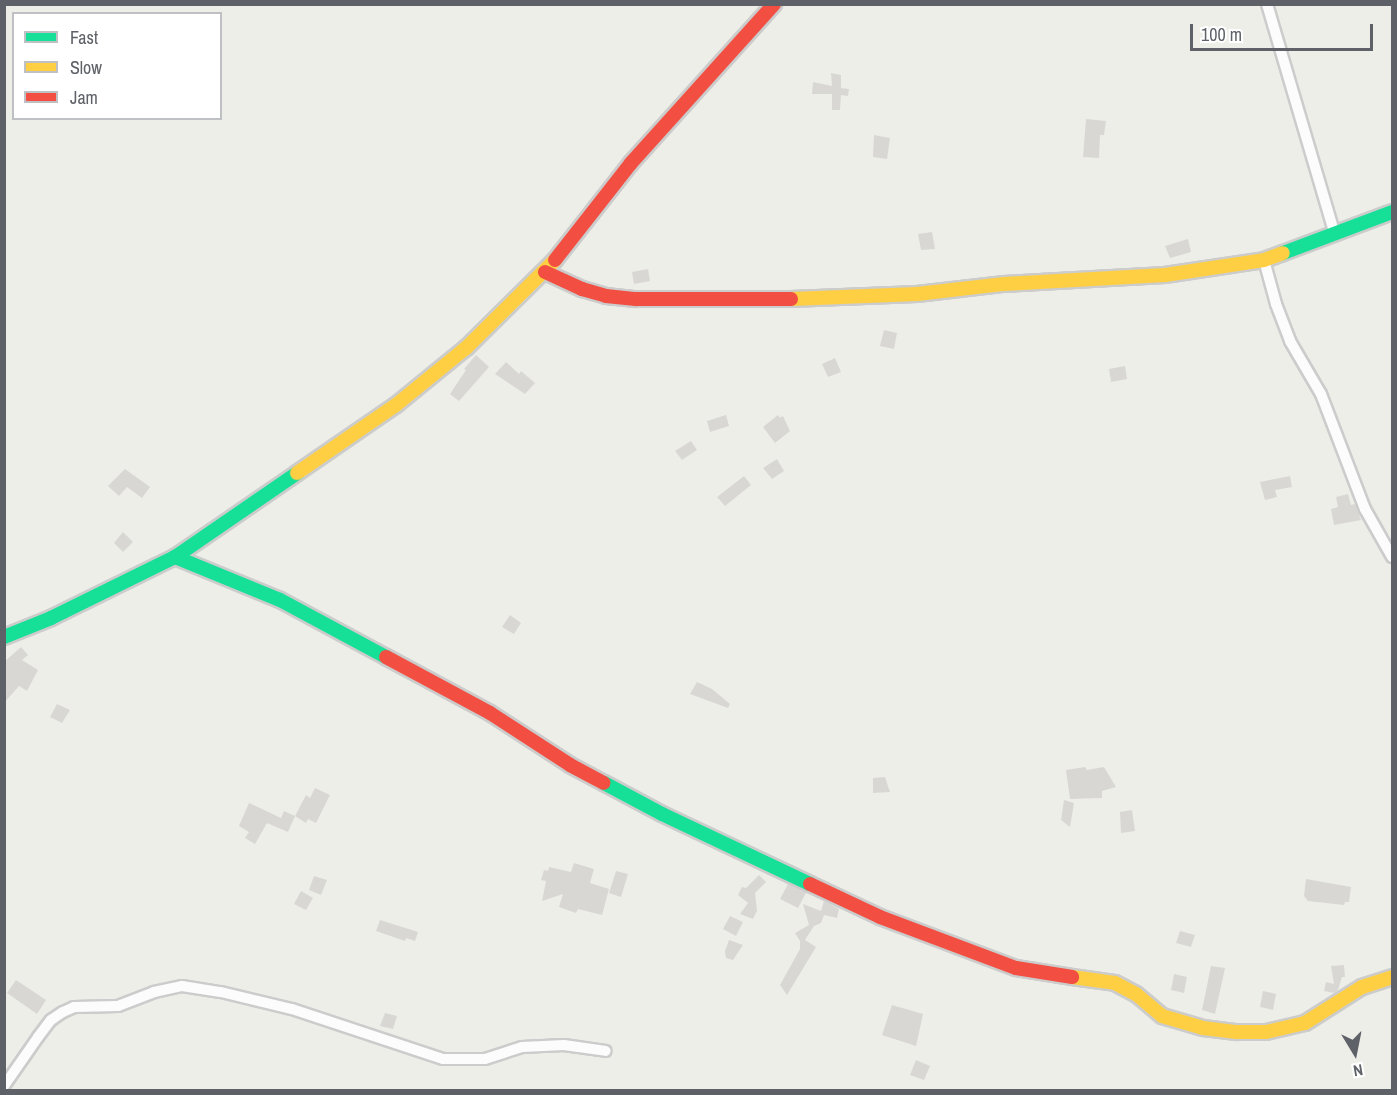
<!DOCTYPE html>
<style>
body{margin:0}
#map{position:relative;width:1397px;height:1095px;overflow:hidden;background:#eeeee9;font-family:"Archivo Narrow",sans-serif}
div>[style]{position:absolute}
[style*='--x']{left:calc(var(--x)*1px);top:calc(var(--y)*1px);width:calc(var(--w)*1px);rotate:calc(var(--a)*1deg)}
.building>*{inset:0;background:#d8d7d4}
.roads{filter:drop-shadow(2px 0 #cbcccb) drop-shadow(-2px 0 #cbcccb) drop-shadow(0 2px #cbcccb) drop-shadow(0 -2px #cbcccb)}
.street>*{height:10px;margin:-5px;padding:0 5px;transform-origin:5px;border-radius:5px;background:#fcfcfc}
.fast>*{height:14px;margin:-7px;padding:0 7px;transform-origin:7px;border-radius:7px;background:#16e098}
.slow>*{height:14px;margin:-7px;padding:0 7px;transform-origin:7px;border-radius:7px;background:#ffcf43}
.jam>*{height:14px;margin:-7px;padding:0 7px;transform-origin:7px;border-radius:7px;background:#f24e42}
span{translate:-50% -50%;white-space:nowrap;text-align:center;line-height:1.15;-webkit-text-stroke:4.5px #fff;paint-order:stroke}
.frame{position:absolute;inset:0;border:6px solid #5e6268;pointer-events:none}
.legend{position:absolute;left:12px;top:12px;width:210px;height:108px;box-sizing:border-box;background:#fff;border:2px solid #bfc0c3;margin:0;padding:8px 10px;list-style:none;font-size:18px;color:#5e6268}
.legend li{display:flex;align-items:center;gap:12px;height:30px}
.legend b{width:30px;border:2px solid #bfc0c3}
.north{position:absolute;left:1325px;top:1023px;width:60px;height:60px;-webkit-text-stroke:4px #fff;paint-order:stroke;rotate:170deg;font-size:16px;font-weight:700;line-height:24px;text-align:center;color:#5e6268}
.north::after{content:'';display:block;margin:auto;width:21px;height:27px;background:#5e6268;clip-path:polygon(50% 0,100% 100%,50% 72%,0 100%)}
.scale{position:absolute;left:1190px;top:24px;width:183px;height:27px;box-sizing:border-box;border:3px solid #5e6268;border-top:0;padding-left:8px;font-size:18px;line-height:21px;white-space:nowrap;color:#5e6268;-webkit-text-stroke:4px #fff;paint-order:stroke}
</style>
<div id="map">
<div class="building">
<i style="clip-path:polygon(831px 73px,841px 75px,841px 88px,849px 89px,848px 96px,841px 95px,840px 110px,832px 110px,832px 94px,812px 94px,813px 82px,832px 86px)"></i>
<i style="clip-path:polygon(1086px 119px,1106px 121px,1104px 135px,1100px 135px,1099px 158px,1083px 157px)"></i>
<i style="clip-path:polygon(874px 135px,890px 138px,887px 159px,873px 157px)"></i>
<i style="clip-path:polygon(932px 232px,935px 249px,921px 250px,918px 234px)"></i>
<i style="clip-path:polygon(1188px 239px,1191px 252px,1170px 258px,1165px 246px)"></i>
<i style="clip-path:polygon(648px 269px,650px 281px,634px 284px,632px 272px)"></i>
<i style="clip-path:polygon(884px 330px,897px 333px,894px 349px,880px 346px)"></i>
<i style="clip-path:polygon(476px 355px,489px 367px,459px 401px,450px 394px,466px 370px,464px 369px)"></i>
<i style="clip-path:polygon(835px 358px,841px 372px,828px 377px,822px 364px)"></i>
<i style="clip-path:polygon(506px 362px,519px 374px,521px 371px,535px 383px,525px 394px,495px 374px)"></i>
<i style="clip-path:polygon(1125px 366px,1127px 379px,1111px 382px,1109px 369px)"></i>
<i style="clip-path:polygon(726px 415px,729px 426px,710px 432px,707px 421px)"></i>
<i style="clip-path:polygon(778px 415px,780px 418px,783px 416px,790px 431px,775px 443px,763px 427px)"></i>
<i style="clip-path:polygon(691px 441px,697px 450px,682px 460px,675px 451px)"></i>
<i style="clip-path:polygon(777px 459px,784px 471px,772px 479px,763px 468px)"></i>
<i style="clip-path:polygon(125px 469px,150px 487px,142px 498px,127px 487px,119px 496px,108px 486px)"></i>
<i style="clip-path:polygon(744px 476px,751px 485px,725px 506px,717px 497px)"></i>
<i style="clip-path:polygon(1290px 476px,1292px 487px,1275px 490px,1277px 497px,1265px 500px,1260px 482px)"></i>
<i style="clip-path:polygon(1348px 494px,1351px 505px,1355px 504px,1361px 520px,1334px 525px,1331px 509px,1338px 507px,1336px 497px)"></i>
<i style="clip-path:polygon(123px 532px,133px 542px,123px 552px,114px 543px)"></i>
<i style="clip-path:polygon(510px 615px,521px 623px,514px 634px,502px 627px)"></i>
<i style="clip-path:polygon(21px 647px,28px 655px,22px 660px,38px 670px,27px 691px,19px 686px,4px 703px,4px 662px)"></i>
<i style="clip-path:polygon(697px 682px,712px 689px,730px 704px,728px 708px,690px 694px)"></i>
<i style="clip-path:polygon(57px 704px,70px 710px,62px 723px,50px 717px)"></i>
<i style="clip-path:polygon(1085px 767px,1087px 770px,1104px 767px,1116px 787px,1102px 791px,1102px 798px,1070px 799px,1066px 770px)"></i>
<i style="clip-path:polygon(885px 777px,890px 792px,873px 793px,873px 778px)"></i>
<i style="clip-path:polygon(315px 788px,330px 795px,316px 823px,308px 819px,306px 823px,295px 816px,306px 795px,310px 798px)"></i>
<i style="clip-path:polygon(1064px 800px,1074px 803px,1070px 827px,1061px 820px)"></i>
<i style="clip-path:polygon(249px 803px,281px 818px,284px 811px,295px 816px,288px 832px,267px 823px,255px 844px,245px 838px,249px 832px,239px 826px)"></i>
<i style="clip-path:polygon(1132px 810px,1135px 831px,1121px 833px,1120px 812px)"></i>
<i style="clip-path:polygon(574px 863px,594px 869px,590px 883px,609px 889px,602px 915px,578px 909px,576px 913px,559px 907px,563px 894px,542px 901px,546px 881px,541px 880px,544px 870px,548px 871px,549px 867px,571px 872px)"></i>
<i style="clip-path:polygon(616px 871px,628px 874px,621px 897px,609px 893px)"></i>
<i style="clip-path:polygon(759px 875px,766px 882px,755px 893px,757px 911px,753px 919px,740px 914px,748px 903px,738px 895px,742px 887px,746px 888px)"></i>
<i style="clip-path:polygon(314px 876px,327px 880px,321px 895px,309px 890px)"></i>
<i style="clip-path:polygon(1306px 879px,1351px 887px,1349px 902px,1345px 902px,1344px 905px,1308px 901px,1304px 896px)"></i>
<i style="clip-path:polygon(788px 884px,806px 893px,798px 908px,780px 899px)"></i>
<i style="clip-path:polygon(301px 891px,313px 898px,306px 910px,294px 904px)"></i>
<i style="clip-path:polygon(824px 901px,839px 909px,837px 918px,824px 915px,821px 923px,814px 926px,805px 940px,816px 947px,787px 995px,780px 985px,800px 949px,800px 941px,795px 933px,809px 925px,803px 904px,821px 911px)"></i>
<i style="clip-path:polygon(730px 916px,743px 922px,736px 936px,723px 929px)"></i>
<i style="clip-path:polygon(380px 920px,418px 932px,415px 941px,406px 938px,405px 941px,376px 931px)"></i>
<i style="clip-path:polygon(1180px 931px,1195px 935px,1191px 947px,1176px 943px)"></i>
<i style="clip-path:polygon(729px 940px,743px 945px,733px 960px,726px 958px,725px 951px)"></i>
<i style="clip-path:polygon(1344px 965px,1345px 977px,1342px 977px,1338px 990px,1334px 993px,1324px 991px,1326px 982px,1334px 984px,1331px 966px)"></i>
<i style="clip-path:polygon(1211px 966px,1225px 968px,1215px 1014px,1202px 1010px)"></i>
<i style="clip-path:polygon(1174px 974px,1187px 977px,1184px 993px,1171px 990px)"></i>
<i style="clip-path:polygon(16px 980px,46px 1000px,37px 1014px,7px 993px)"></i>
<i style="clip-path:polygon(1263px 991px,1276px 994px,1273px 1010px,1260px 1007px)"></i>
<i style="clip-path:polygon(892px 1005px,923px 1014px,916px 1046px,882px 1035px)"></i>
<i style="clip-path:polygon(385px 1013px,397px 1016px,393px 1029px,380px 1026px)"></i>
<i style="clip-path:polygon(916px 1060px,930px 1066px,924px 1080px,910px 1075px)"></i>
</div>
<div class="roads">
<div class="street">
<i style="--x:1267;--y:4;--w:241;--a:73.6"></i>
<i style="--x:1264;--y:260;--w:46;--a:74.7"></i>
<i style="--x:1276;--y:304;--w:40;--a:69"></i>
<i style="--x:1290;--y:341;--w:61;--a:59.7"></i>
<i style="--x:1321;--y:394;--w:123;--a:69.1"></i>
<i style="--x:1365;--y:509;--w:55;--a:60.6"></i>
<i style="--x:4;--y:1086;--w:60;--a:-55.2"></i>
<i style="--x:38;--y:1037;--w:21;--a:-53"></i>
<i style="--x:51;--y:1020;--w:14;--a:-34"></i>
<i style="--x:63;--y:1012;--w:12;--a:-24"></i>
<i style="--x:74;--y:1007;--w:44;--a:-1.3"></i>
<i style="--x:118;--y:1006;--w:39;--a:-21"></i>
<i style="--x:154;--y:992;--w:29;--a:-12"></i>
<i style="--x:182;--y:986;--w:39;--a:9"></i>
<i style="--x:221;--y:992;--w:73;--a:13.5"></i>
<i style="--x:292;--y:1009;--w:159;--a:18.3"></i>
<i style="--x:443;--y:1059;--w:42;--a:0"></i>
<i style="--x:485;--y:1059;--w:39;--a:-18"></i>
<i style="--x:522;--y:1047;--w:42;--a:-2.7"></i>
<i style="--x:564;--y:1045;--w:42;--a:8.1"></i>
</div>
<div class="fast">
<i style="--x:1283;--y:253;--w:116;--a:-20.6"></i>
<i style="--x:175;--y:557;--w:113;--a:22.3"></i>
<i style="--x:280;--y:600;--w:120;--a:28.3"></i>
<i style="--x:4;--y:637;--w:51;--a:-22"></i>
<i style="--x:51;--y:618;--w:138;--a:-26.2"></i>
<i style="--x:175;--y:557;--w:148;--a:-34.5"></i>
<i style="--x:604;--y:783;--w:66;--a:28.1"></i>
<i style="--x:662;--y:814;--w:164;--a:25.3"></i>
</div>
<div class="slow">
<i style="--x:791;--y:299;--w:126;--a:-2.3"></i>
<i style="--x:917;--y:294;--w:88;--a:-6.6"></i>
<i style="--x:1004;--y:284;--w:161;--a:-3.2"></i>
<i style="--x:1165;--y:275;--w:100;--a:-8.6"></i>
<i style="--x:1264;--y:260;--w:20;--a:-20"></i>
<i style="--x:297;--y:473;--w:120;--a:-34.5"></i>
<i style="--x:396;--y:405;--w:90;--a:-39.2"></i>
<i style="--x:466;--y:348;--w:125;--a:-44.7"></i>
<i style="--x:1072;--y:977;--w:43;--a:7.9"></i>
<i style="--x:1115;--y:983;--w:24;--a:28"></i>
<i style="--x:1136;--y:994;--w:34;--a:40"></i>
<i style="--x:1162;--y:1016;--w:43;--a:16.3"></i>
<i style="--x:1203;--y:1028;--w:34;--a:7"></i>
<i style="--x:1237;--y:1032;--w:29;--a:0"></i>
<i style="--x:1266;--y:1032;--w:40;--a:-13"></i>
<i style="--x:1305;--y:1023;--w:67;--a:-32.3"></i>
<i style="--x:1362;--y:987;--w:32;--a:-18"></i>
</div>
<div class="jam">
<i style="--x:555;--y:260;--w:123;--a:-51.9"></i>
<i style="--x:631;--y:163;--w:214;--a:-48"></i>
<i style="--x:545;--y:272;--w:41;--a:24.7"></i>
<i style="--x:582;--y:289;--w:25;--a:16"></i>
<i style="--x:606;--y:296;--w:30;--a:6"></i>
<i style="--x:636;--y:299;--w:155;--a:0"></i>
<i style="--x:386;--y:657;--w:118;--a:28.3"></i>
<i style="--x:490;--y:713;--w:95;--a:33"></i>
<i style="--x:570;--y:765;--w:38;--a:28"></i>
<i style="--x:810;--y:884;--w:77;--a:25.2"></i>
<i style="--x:880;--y:917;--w:145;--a:20.6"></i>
<i style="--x:1016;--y:968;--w:57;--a:9.1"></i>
</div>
</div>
<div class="frame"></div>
<ul class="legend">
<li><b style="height:8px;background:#16e098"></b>Fast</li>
<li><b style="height:8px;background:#ffcf43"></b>Slow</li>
<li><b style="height:8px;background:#f24e42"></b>Jam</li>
</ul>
<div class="north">N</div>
<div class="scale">100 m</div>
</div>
